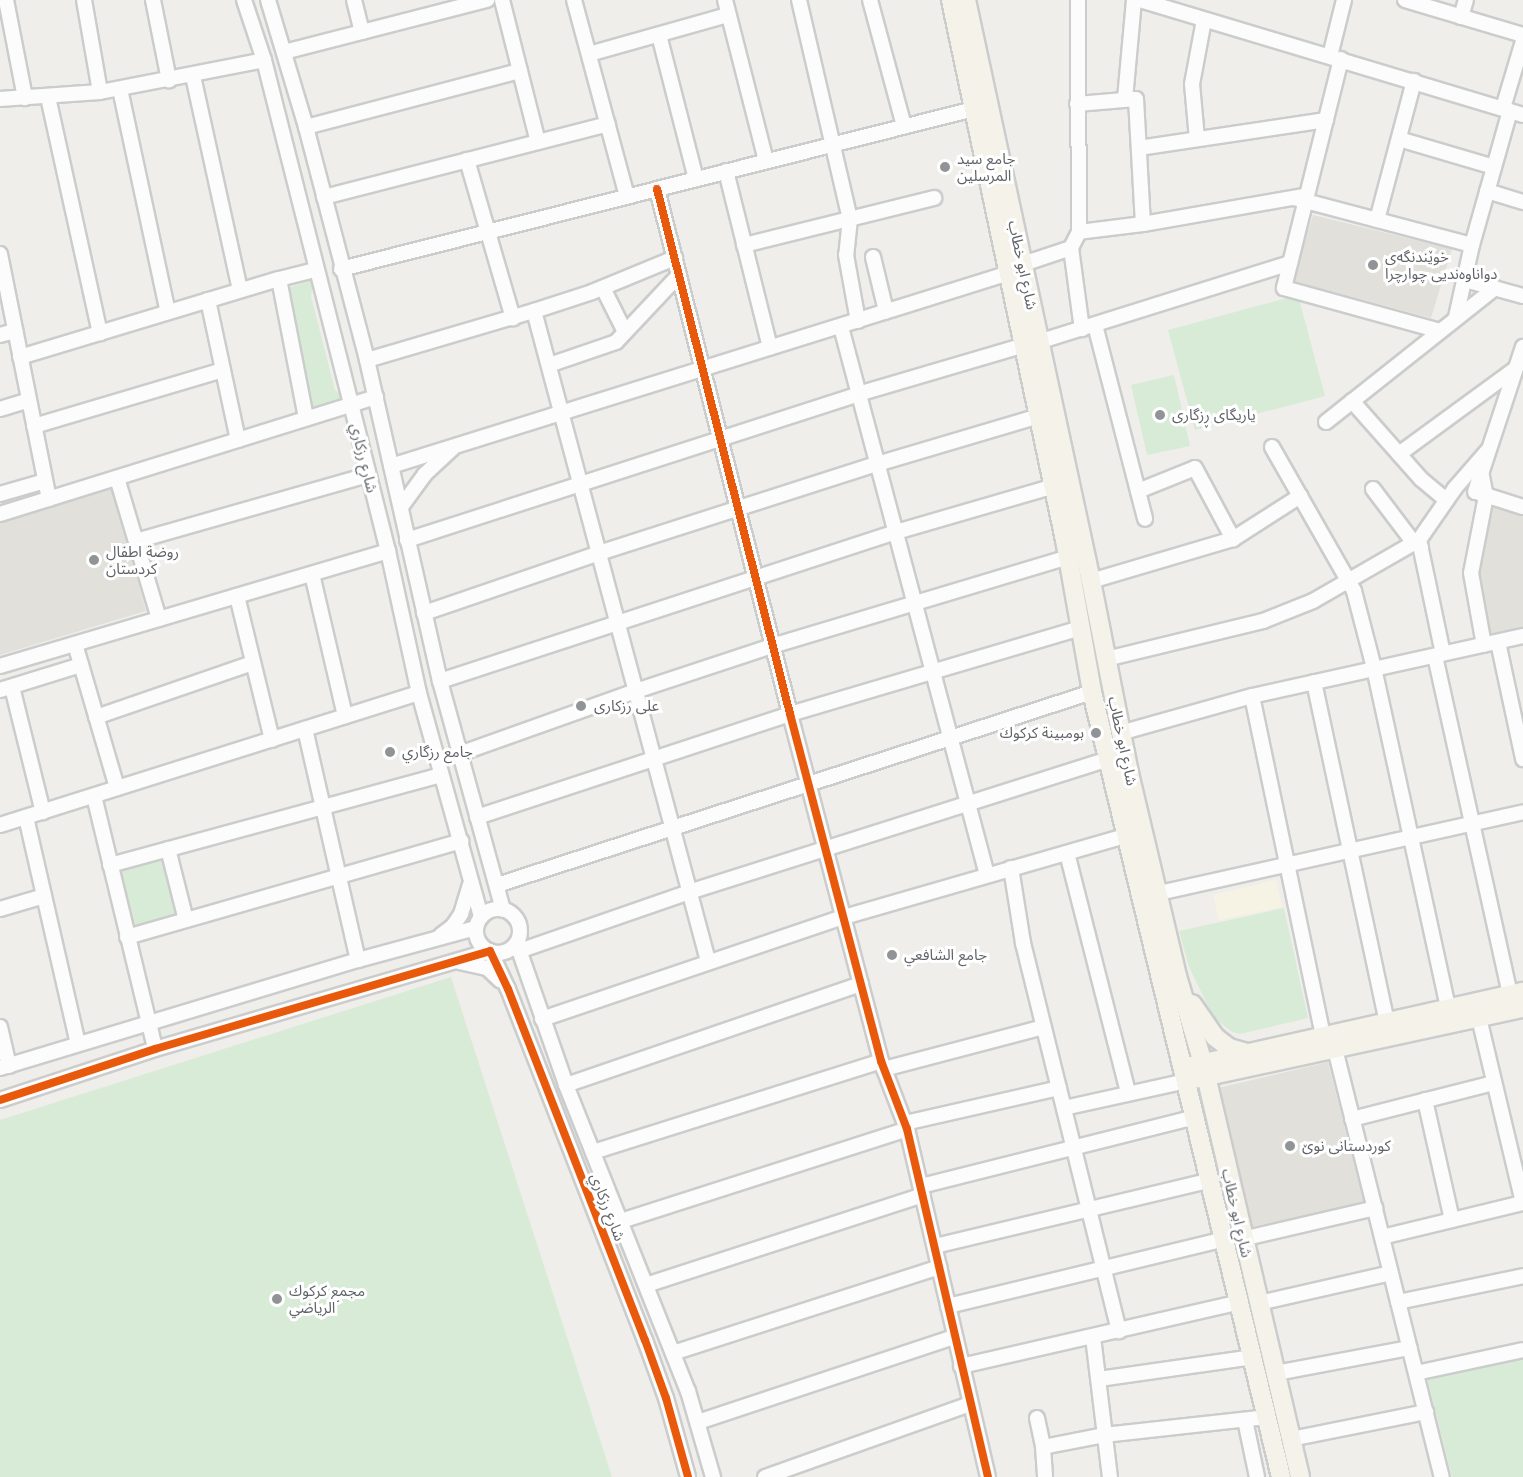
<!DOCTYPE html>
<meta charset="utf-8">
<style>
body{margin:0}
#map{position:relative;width:1523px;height:1477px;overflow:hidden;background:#efeeea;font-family:"PT Sans","Noto Sans Arabic",sans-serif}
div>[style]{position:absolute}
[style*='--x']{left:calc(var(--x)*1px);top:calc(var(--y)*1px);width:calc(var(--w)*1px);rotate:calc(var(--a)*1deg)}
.commercial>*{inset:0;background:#f7f3e4}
.education>*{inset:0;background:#e2e0da}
.green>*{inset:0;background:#d8ebd6}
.roads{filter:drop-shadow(2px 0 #cbcccc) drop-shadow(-2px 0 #cbcccc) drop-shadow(0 2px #cbcccc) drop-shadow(0 -2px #cbcccc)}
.minor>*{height:14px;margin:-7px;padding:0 7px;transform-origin:7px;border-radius:7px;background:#fdfcfc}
.minor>.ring{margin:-7px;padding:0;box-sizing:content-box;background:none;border:14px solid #fdfcfc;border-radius:50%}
.major>*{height:18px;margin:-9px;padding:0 9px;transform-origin:9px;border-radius:9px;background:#f4f2e9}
.cycleway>*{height:8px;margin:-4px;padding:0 4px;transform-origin:4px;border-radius:4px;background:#e8590c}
.dots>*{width:16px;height:16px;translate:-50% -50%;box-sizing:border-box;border:3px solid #fff;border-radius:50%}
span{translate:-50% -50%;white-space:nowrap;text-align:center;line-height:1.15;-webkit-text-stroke:6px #fff;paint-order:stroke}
.poi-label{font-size:15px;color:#5f6368}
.left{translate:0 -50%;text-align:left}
.right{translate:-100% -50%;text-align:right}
.street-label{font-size:15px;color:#5f6368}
</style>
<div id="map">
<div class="commercial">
<i style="clip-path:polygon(1276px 880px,1282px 907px,1219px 920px,1213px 895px)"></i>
</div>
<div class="education">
<i style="clip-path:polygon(1313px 215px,1452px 249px,1431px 318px,1293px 281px)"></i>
<i style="clip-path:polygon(111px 488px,146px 611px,0 655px,0 521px)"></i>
<i style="clip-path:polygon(1493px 504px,1523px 513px,1523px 629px,1489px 636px,1480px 608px,1477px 568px)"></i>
<i style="clip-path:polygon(1328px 1062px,1364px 1204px,1250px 1227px,1218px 1088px)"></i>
</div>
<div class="green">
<i style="clip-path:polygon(314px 280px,311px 296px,335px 390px,342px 395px,344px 402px,312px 412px,286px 288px)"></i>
<i style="clip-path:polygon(1298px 295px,1325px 396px,1195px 430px,1168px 330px)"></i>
<i style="clip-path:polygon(1174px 375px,1190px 446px,1147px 455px,1131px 385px)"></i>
<i style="clip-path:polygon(164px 856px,179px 917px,132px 929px,120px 869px)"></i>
<i style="clip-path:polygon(1284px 908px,1308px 1018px,1240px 1034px,1232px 1032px,1217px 1020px,1207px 1004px,1189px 967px,1179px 931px)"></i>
<i style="clip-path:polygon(451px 977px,612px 1477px,0 1477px,0 1120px)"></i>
<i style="clip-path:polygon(1523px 1353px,1523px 1477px,1452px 1477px,1427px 1378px)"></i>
</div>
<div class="roads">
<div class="minor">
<i style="--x:6;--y:0;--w:100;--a:79"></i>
<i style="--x:84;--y:0;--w:93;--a:80.1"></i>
<i style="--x:153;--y:0;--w:82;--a:78.7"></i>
<i style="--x:244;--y:0;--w:63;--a:71.6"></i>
<i style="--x:264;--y:60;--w:355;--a:75.8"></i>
<i style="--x:351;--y:404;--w:152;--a:75.9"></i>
<i style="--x:388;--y:551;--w:145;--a:77.7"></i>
<i style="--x:419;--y:693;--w:232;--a:74.5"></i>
<i style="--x:268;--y:0;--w:133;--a:73.3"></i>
<i style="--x:306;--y:127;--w:241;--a:75.3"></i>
<i style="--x:367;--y:360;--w:329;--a:77.2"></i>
<i style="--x:440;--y:681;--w:237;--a:74.6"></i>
<i style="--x:354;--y:0;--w:33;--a:76"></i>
<i style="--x:502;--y:0;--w:146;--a:75.8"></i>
<i style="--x:574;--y:0;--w:203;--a:74.9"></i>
<i style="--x:725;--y:0;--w:166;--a:75.7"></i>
<i style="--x:799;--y:0;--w:225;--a:76.9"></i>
<i style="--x:850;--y:219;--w:36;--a:96"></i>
<i style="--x:846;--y:255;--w:67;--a:79.7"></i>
<i style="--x:870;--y:0;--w:131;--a:74.9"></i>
<i style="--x:1078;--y:0;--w:232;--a:89.8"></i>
<i style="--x:1140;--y:0;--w:400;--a:16.7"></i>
<i style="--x:1405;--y:0;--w:123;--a:16.5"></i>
<i style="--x:1461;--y:17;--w:18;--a:-74"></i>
<i style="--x:659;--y:35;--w:149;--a:75.6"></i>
<i style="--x:284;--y:52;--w:210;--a:-14.4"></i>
<i style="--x:589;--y:54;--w:144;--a:-15.7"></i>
<i style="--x:1330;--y:56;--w:58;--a:-76"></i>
<i style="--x:1341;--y:59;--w:236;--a:104"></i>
<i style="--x:1284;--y:288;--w:162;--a:15.4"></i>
<i style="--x:193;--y:76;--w:219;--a:77.6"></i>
<i style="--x:120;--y:89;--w:228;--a:77.9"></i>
<i style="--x:48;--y:97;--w:242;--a:77.6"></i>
<i style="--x:0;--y:99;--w:100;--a:-4"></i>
<i style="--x:100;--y:92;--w:167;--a:-11"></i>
<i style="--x:1125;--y:99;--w:99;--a:-84.8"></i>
<i style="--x:1077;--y:104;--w:59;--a:-4.8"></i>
<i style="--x:1136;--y:99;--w:125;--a:86.8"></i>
<i style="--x:1143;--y:224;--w:64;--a:172.9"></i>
<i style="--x:1079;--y:232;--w:18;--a:117"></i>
<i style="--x:1071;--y:248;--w:82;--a:82.3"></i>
<i style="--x:1503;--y:108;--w:70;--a:-73.4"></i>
<i style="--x:306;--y:127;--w:221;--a:-14.7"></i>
<i style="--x:1197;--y:139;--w:55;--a:-95.2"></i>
<i style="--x:1192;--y:84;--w:65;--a:-79.4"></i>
<i style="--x:1399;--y:139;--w:99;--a:16.4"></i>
<i style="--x:1139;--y:148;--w:189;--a:-8.5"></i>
<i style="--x:467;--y:160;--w:165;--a:73.8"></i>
<i style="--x:726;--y:171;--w:182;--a:76"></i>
<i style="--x:657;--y:189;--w:542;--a:75.78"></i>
<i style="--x:790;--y:714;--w:359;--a:75.3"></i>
<i style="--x:881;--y:1061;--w:73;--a:69.1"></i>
<i style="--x:907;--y:1129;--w:357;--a:76.9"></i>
<i style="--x:1487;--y:191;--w:38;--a:17"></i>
<i style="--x:324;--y:197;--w:293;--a:-14.4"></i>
<i style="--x:1294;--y:198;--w:184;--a:14.8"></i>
<i style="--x:1377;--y:220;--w:144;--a:-75.1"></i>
<i style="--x:1143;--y:224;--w:162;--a:-9.9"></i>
<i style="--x:744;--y:245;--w:196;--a:-13.9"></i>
<i style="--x:0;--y:254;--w:250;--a:78.7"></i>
<i style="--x:873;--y:257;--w:56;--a:76.5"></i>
<i style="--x:1023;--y:264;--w:51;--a:-18.4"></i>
<i style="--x:341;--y:269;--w:653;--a:-14.19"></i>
<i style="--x:279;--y:279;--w:142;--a:79"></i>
<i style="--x:1465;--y:280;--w:60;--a:15.4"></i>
<i style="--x:603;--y:288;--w:49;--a:63.4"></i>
<i style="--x:208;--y:300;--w:143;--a:77.9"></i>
<i style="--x:534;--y:311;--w:673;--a:75.01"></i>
<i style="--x:1456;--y:317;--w:74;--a:-77.5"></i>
<i style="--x:1472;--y:245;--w:139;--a:-74.2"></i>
<i style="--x:1095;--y:325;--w:200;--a:75.5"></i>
<i style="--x:841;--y:327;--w:567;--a:75.08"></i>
<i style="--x:0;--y:335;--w:16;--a:-15"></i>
<i style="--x:1038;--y:342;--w:264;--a:-17.4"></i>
<i style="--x:20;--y:357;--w:270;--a:-16.8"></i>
<i style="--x:279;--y:279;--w:38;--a:-14"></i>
<i style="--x:367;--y:360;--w:174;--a:-16.4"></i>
<i style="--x:534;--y:311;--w:61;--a:-18.1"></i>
<i style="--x:592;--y:292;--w:90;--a:-22.3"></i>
<i style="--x:549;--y:365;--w:71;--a:-18.9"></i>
<i style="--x:616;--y:342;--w:92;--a:-46.8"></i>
<i style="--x:1352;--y:401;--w:104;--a:48.5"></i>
<i style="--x:1421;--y:479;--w:33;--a:40"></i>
<i style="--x:0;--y:409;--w:30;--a:-17"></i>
<i style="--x:1326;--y:422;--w:216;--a:-38.4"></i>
<i style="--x:34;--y:426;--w:197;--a:-16.5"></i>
<i style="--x:1272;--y:447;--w:166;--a:60.3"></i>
<i style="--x:1354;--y:591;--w:80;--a:75.4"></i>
<i style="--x:1374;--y:668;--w:348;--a:77.7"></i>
<i style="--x:1399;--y:454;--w:144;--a:-36.2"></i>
<i style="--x:391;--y:466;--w:647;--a:-17.34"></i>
<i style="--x:1481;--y:471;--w:25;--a:79"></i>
<i style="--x:1486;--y:496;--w:78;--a:101"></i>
<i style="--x:1471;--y:573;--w:73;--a:79.8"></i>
<i style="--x:117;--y:478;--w:147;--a:73.4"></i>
<i style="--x:1373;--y:489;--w:68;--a:52.8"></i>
<i style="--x:1414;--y:543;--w:8;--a:30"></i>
<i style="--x:1138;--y:491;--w:61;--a:-22"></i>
<i style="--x:1195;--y:468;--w:81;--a:61.8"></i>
<i style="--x:1475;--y:492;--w:153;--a:-71.7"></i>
<i style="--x:1479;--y:493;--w:46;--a:17.7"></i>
<i style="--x:0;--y:494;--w:47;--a:-16.1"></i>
<i style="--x:401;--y:507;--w:41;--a:-54"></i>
<i style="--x:425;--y:474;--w:38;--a:-43"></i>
<i style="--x:0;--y:514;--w:394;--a:-17.3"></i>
<i style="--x:407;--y:540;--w:474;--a:-17.9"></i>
<i style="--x:858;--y:394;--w:173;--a:-16.4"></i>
<i style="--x:1419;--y:540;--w:116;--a:78.1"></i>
<i style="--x:136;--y:541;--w:241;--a:-15.9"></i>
<i style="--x:312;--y:574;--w:146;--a:76.9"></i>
<i style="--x:1091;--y:581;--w:148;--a:-16.5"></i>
<i style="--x:1233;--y:539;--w:80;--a:-32.7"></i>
<i style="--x:237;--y:596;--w:148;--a:76.3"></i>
<i style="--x:424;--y:613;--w:185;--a:-18.9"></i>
<i style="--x:599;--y:553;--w:292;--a:-17.8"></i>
<i style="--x:877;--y:464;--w:169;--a:-16.5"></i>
<i style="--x:1498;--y:642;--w:120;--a:77.9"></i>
<i style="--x:75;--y:644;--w:150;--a:73.7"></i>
<i style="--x:1435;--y:656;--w:347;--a:77.5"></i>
<i style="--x:1106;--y:659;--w:162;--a:-13.6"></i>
<i style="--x:1263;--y:621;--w:54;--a:-21.8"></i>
<i style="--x:1313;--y:601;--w:122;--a:-29.9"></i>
<i style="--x:1419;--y:540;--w:63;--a:-55.3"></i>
<i style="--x:1455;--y:488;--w:50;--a:-49"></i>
<i style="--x:0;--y:666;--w:405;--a:-16.5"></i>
<i style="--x:440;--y:681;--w:480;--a:-18.1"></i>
<i style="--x:896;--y:532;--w:165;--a:-16.2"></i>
<i style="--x:1314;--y:682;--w:348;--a:77.9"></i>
<i style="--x:12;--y:687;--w:129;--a:76.1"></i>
<i style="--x:0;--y:690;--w:85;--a:-17.2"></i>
<i style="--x:1252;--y:696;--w:347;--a:78.2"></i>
<i style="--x:96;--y:717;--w:166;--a:-19"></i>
<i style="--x:305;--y:729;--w:237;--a:77.1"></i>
<i style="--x:1120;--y:733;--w:137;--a:-15.7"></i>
<i style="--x:1252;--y:696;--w:278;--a:-12.5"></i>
<i style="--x:459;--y:754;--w:188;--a:-19.6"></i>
<i style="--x:636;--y:691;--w:143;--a:-18.3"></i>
<i style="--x:772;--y:646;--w:310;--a:-16.7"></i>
<i style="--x:94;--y:796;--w:260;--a:76.4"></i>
<i style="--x:26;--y:817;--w:233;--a:77.1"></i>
<i style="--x:477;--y:817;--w:330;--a:-18.2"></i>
<i style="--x:790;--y:714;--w:303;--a:-16.5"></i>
<i style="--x:0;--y:825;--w:439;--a:-17.5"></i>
<i style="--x:168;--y:849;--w:73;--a:75.8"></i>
<i style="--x:1067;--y:853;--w:248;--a:75.7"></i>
<i style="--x:110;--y:865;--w:343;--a:-15.2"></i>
<i style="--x:1011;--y:868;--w:76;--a:80.9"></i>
<i style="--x:1023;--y:943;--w:400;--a:76.1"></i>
<i style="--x:497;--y:885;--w:626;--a:-17.97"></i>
<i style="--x:1159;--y:893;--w:373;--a:-12.5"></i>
<i class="ring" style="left:476px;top:909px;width:30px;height:30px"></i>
<i style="--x:0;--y:909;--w:46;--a:-16.5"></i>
<i style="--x:441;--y:935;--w:15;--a:-37"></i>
<i style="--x:453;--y:926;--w:14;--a:-56"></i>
<i style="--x:461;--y:914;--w:31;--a:-73"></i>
<i style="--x:127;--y:937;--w:348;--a:-16"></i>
<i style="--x:517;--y:944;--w:149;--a:70.8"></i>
<i style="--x:566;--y:1085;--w:329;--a:68.3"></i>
<i style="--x:688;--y:1391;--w:90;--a:73.8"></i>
<i style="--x:519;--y:951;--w:180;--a:-19.1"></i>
<i style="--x:689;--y:892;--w:440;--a:-17.6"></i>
<i style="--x:459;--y:962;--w:29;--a:12"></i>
<i style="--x:487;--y:968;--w:18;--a:43"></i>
<i style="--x:1479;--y:1018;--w:190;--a:76.6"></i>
<i style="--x:542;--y:1019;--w:319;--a:-18.7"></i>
<i style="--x:844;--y:917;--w:296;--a:-16.1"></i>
<i style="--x:0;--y:1027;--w:40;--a:77"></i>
<i style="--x:1335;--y:1049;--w:441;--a:76"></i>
<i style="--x:0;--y:1068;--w:374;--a:-16.8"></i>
<i style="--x:358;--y:960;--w:122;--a:-15.2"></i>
<i style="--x:884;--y:1069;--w:165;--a:-14.7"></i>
<i style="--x:566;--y:1085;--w:312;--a:-18.9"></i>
<i style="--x:0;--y:1100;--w:163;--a:-18.2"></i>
<i style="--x:155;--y:1049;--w:349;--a:-16.3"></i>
<i style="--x:490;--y:951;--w:42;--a:64.7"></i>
<i style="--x:508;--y:989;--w:377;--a:68.7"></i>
<i style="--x:645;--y:1340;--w:62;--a:70.1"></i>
<i style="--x:666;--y:1398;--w:82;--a:74.4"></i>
<i style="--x:1425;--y:1100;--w:123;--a:77.3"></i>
<i style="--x:1064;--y:1108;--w:126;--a:-12.4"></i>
<i style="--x:1352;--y:1119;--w:146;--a:-14.3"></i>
<i style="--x:905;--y:1123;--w:158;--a:-12.8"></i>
<i style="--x:593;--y:1152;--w:302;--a:-17.5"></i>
<i style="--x:921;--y:1186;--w:284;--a:-14.1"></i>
<i style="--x:621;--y:1221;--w:300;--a:-17.8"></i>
<i style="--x:1382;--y:1237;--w:145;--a:-13.6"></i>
<i style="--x:1242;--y:1239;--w:137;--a:-13.1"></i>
<i style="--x:935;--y:1246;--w:284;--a:-13.4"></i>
<i style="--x:646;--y:1285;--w:291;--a:-18"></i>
<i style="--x:1398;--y:1302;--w:128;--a:-11.7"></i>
<i style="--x:1259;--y:1303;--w:135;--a:-12.8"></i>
<i style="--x:948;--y:1306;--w:286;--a:-13.6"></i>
<i style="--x:1093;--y:1337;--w:141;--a:83.1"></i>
<i style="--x:673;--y:1353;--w:280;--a:-17.9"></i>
<i style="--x:961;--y:1366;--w:287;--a:-12.9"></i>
<i style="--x:1276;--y:1373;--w:136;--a:-10.6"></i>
<i style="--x:1416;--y:1373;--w:109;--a:-12.1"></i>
<i style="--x:1099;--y:1379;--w:156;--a:-8.1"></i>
<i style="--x:1037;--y:1418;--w:30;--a:78"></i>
<i style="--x:1043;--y:1447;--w:30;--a:86"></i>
<i style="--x:1245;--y:1420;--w:58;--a:78.1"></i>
<i style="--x:698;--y:1422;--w:270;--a:-18.4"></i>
<i style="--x:1291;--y:1439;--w:138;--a:-11.3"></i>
<i style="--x:1043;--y:1447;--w:62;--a:-11.1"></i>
<i style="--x:1104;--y:1435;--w:163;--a:-6.3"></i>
<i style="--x:765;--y:1477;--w:218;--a:-19.6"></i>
</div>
<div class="major">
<i style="--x:951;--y:0;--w:552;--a:78.08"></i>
<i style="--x:1065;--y:540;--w:154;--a:79.9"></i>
<i style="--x:1092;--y:692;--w:807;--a:76.46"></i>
<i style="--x:966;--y:0;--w:594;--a:77.86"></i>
<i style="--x:1091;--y:581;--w:196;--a:78.8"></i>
<i style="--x:1129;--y:773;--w:209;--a:76.7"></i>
<i style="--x:1177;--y:976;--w:91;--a:73.4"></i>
<i style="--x:1203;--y:1063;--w:425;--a:76.8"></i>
<i style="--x:1192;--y:1004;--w:40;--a:55.1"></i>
<i style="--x:1215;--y:1037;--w:18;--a:38"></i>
<i style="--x:1229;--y:1048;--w:19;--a:16"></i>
<i style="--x:1191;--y:1066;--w:340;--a:-12.6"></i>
<i style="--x:1194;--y:1079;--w:337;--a:-12.2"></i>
</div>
</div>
<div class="cycleway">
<i style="--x:657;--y:189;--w:542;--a:75.78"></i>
<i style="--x:790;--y:714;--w:359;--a:75.3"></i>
<i style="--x:881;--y:1061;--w:73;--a:69.1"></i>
<i style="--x:907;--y:1129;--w:357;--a:76.9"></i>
<i style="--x:0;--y:1100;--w:163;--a:-18.2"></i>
<i style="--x:155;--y:1049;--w:349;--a:-16.3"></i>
<i style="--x:490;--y:951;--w:42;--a:64.7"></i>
<i style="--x:508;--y:989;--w:377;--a:68.7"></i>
<i style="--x:645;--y:1340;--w:62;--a:70.1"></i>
<i style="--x:666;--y:1398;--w:82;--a:74.4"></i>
</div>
<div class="dots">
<i style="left:945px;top:167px;background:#919496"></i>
<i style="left:1373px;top:265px;background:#919496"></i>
<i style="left:1160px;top:415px;background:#919496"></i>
<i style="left:94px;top:560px;background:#919496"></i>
<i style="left:581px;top:706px;background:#919496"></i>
<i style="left:1096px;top:733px;background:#919496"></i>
<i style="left:390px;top:752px;background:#919496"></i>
<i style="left:892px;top:955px;background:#919496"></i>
<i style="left:1290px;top:1146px;background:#919496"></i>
<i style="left:277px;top:1299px;background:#919496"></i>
</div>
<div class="poi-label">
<span class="left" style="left:957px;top:167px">جامع سيد<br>المرسلين</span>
<span class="left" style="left:1385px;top:265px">خوێندنگەی<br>دواناوەندیی چوارچرا</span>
<span class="left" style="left:1172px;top:415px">یاریگای ڕزگاری</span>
<span class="left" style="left:106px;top:560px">روضة اطفال<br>كردستان</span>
<span class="left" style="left:594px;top:706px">على رزكارى</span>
<span class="right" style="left:1084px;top:733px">بومبينة كركوك</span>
<span class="left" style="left:402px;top:752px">جامع رزگاري</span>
<span class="left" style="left:904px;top:955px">جامع الشافعي</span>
<span class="left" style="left:1302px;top:1146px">کوردستانی نوێ</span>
<span class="left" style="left:289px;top:1299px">مجمع كركوك<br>الرياضي</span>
</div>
<div class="street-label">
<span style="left:1023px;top:265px;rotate:78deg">شارع ابو خطاب</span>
<span style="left:364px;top:458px;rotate:76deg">شارع رزكاري</span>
<span style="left:1123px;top:741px;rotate:78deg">شارع ابو خطاب</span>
<span style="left:608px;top:1207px;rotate:69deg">شارع رزكاري</span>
<span style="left:1237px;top:1213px;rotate:77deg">شارع ابو خطاب</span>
</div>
</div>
